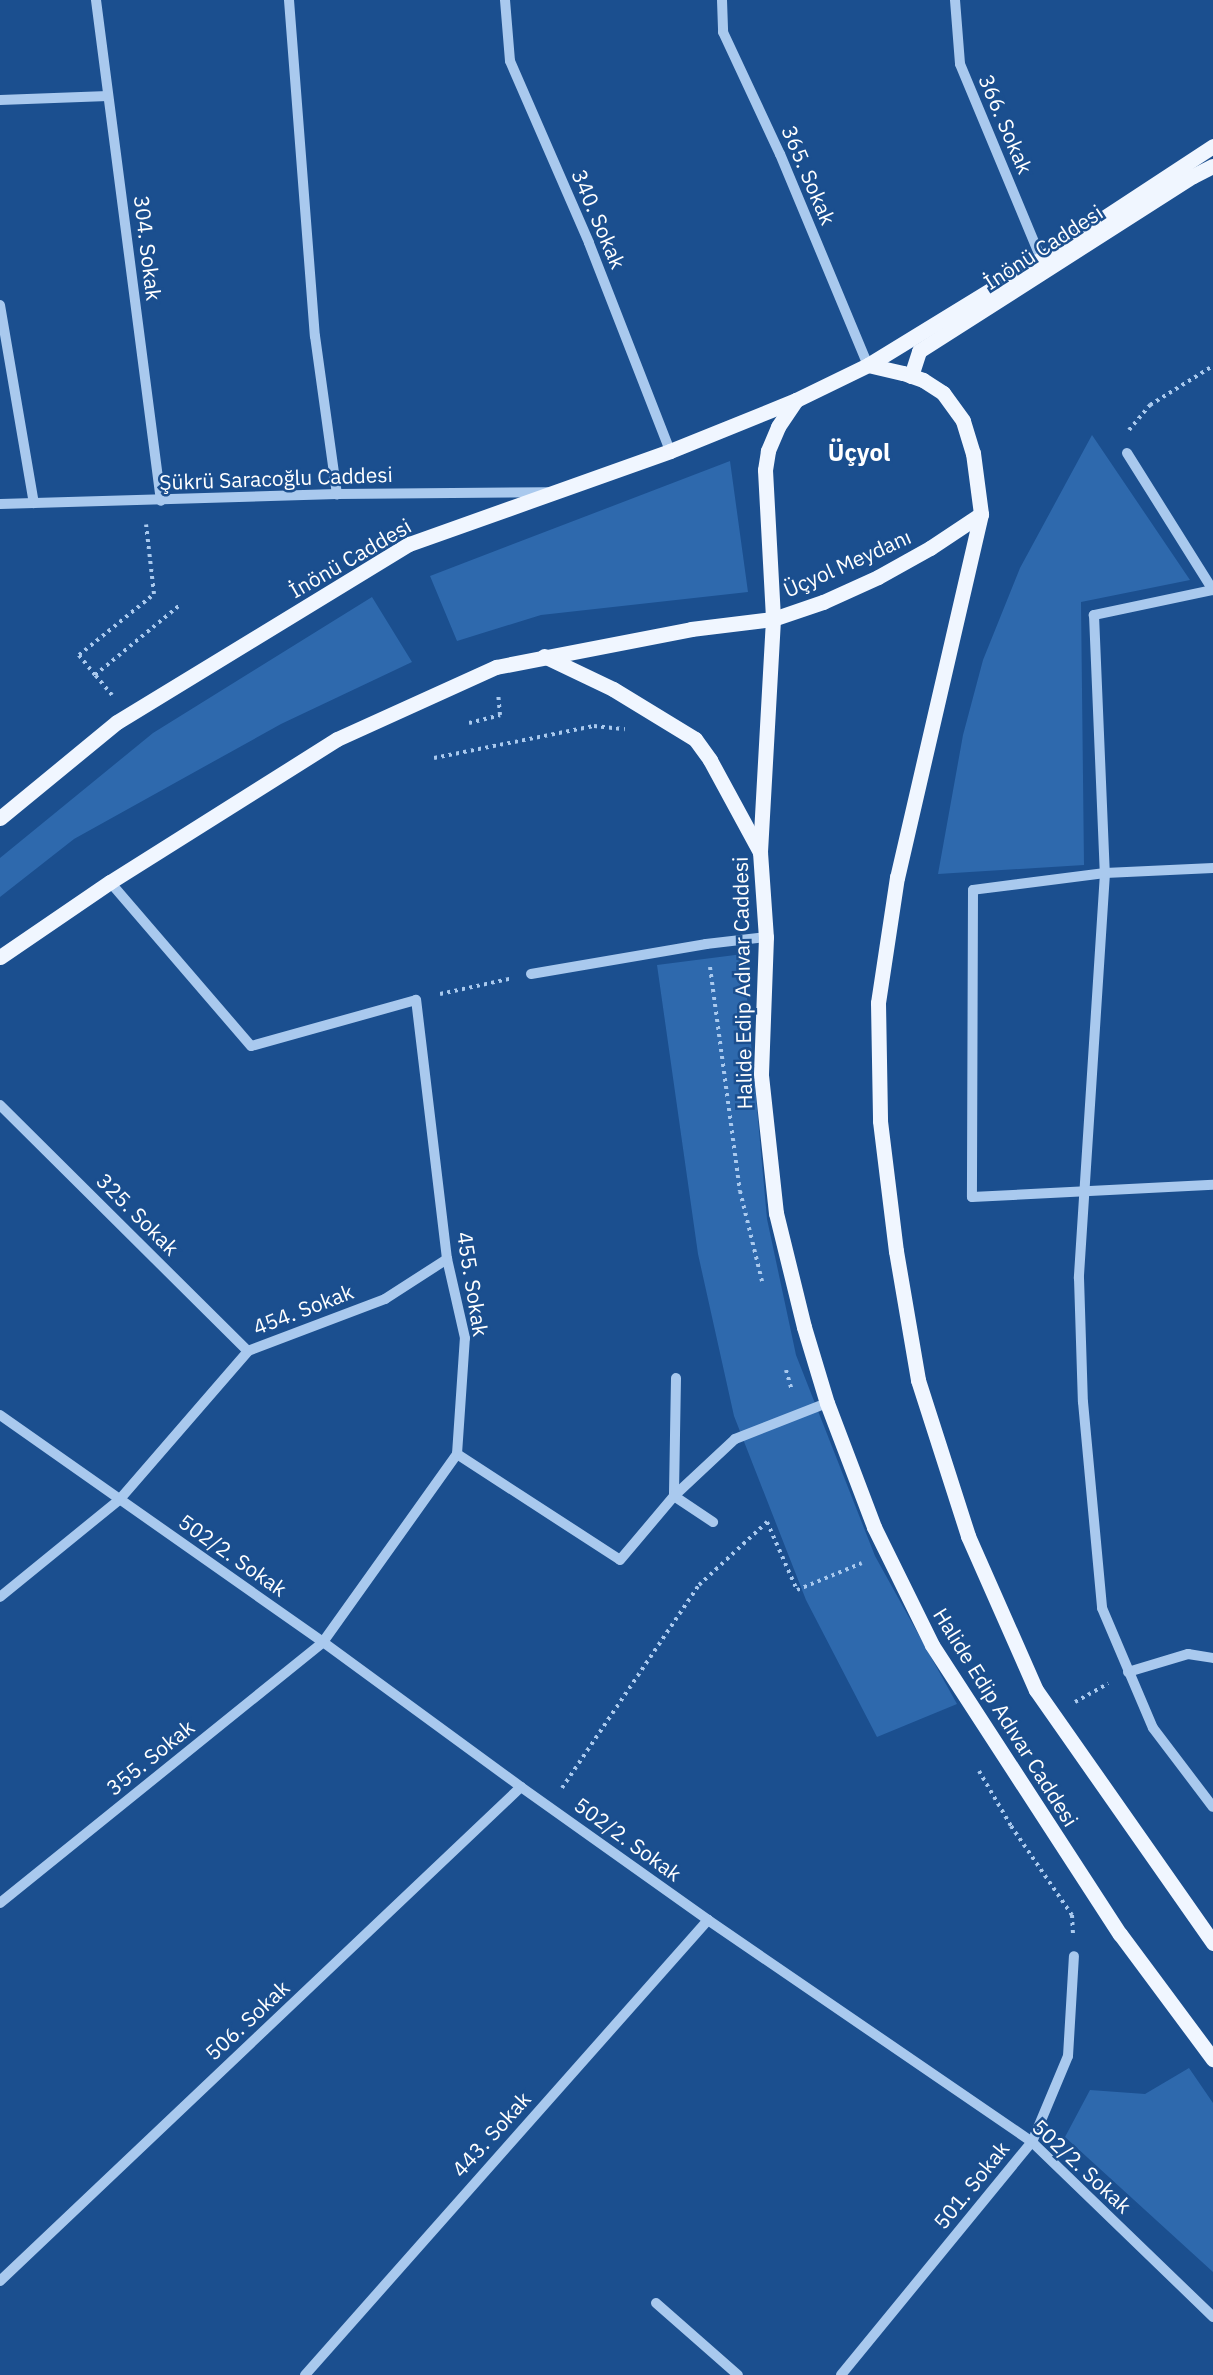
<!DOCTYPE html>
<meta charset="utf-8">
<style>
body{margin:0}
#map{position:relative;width:1213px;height:2375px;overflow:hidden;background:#1b4f8f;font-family:"IBM Plex Sans",sans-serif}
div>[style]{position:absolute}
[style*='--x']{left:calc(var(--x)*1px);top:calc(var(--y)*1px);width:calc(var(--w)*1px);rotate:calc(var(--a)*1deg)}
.green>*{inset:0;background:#2e69ad}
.path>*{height:4px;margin-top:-2px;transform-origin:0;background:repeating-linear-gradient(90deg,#a9c9ee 0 3px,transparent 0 7.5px)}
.minor>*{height:10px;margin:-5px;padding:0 5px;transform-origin:5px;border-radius:5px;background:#a9c9ee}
.major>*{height:15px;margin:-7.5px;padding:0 7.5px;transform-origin:7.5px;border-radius:7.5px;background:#f0f6ff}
span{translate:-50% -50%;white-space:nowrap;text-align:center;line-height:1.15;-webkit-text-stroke:5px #1b4f8f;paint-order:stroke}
.street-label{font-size:21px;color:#fff}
.quarter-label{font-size:24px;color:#fff;font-weight:700}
</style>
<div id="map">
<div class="green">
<i style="clip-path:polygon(1092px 435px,1190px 580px,1081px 602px,1084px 865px,938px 874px,963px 735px,983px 660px,1020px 568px)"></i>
<i style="clip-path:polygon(730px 461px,748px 592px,541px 615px,457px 641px,430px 576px)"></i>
<i style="clip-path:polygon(372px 597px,412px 662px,281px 724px,74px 839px,0 897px,0 858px,153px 733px)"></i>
<i style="clip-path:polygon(743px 954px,767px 1219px,796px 1355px,875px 1556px,957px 1704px,877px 1737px,806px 1600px,734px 1416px,698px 1254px,657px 965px)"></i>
<i style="clip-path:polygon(1189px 2068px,1213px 2103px,1213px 2272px,1065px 2137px,1090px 2090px,1145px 2094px)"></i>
</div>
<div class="path">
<i style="--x:1129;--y:430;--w:33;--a:-50"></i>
<i style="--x:1150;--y:405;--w:74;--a:-31.8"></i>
<i style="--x:95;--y:675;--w:26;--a:-129"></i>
<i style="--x:79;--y:655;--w:97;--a:-39.1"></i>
<i style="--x:154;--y:594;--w:70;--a:-96.5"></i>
<i style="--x:112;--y:695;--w:26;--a:-130"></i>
<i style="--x:95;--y:675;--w:110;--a:-39.5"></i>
<i style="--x:469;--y:723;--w:32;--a:-14"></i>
<i style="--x:500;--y:715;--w:21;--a:-95"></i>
<i style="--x:434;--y:758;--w:163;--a:-11.3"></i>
<i style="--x:594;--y:726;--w:31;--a:6"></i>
<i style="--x:710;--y:967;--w:226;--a:82.4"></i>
<i style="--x:740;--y:1191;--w:93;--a:76.3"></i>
<i style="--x:440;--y:994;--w:71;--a:-12.3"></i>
<i style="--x:786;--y:1370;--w:22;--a:74"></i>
<i style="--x:1075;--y:1702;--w:38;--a:-29"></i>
<i style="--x:979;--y:1771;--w:64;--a:59.8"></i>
<i style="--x:1011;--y:1826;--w:108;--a:55.6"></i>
<i style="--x:1072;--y:1915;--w:19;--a:87"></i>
<i style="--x:562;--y:1788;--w:245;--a:-56"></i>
<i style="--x:699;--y:1585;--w:93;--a:-42.8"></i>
<i style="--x:767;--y:1522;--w:74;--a:66.2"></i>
<i style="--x:797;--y:1590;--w:70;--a:-22.6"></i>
</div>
<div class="minor">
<i style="--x:96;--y:0;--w:505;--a:82.61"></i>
<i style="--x:289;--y:0;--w:337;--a:85.6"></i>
<i style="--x:315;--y:336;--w:160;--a:82.1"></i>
<i style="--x:505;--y:0;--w:61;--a:85.3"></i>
<i style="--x:510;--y:61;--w:198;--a:66.5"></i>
<i style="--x:589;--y:243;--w:223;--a:68.7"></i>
<i style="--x:722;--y:0;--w:32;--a:88"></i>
<i style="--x:723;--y:32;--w:135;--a:65"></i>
<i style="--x:780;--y:154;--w:229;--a:67.4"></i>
<i style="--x:955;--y:0;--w:64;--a:85.5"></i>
<i style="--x:960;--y:64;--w:211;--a:67.4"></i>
<i style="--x:0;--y:100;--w:108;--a:-2.1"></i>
<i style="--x:0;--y:305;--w:201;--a:80.3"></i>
<i style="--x:1127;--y:453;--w:162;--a:57.9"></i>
<i style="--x:0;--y:504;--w:337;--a:-1.7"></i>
<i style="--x:337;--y:494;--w:210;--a:-0.5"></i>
<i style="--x:1213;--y:590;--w:122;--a:168.1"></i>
<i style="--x:1094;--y:615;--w:258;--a:87.6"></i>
<i style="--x:1105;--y:873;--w:406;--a:93.7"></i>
<i style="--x:1079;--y:1278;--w:124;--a:88.2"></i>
<i style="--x:1083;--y:1402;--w:207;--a:84.7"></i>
<i style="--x:1102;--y:1608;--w:130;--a:67"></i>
<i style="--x:1153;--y:1728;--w:99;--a:52.8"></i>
<i style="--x:1213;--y:868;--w:108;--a:177.3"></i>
<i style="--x:1105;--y:873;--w:133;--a:172.7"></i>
<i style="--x:973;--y:890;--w:307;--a:90.2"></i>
<i style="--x:972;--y:1197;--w:241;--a:-2.9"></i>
<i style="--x:531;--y:974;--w:178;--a:-9.7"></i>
<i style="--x:706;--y:944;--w:60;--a:-6.7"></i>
<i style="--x:0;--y:1105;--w:349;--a:44.8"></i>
<i style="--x:676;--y:1378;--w:118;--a:91"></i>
<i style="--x:674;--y:1496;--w:47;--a:33.7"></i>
<i style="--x:0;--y:1415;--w:395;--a:35.1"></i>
<i style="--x:323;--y:1642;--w:245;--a:36.2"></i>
<i style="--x:521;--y:1787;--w:229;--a:35.4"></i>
<i style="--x:708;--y:1920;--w:393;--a:34.4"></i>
<i style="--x:1032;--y:2142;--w:252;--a:44"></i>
<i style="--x:457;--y:1454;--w:194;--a:33"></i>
<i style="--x:620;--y:1560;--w:84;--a:-49.8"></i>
<i style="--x:674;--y:1496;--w:83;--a:-43.1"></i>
<i style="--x:735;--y:1439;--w:99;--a:-21.4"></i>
<i style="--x:0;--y:1597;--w:155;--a:-39.2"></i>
<i style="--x:120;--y:1499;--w:196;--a:-49.1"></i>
<i style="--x:248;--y:1351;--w:147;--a:-20.8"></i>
<i style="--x:385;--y:1299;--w:74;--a:-32.8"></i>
<i style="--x:1128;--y:1672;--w:63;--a:-16.7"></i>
<i style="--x:1188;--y:1654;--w:25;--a:9"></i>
<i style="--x:0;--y:1903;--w:415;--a:-38.9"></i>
<i style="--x:323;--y:1642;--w:231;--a:-54.5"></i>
<i style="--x:457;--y:1454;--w:116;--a:-86.1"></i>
<i style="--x:465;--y:1338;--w:81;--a:-102.8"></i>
<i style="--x:447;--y:1259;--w:261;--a:-96.8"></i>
<i style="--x:416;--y:1000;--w:171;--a:164.4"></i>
<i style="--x:251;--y:1046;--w:216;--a:-130.7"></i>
<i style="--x:0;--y:2281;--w:718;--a:-43.48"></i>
<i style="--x:656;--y:2303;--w:109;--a:41.3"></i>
<i style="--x:305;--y:2375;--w:608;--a:-48.47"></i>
<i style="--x:841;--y:2375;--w:301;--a:-50.7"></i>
<i style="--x:1032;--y:2142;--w:93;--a:-67.3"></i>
<i style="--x:1068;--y:2056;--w:100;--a:-86.6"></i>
</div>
<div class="major">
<i style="--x:868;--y:365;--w:36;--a:13"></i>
<i style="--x:903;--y:373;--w:21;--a:19"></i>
<i style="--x:923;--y:380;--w:24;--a:33"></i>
<i style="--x:943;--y:393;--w:34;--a:54"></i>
<i style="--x:963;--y:421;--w:34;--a:73"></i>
<i style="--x:973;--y:453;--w:62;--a:82.5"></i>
<i style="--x:981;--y:514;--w:373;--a:103"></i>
<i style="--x:897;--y:877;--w:127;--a:98.6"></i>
<i style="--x:878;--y:1003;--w:118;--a:89"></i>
<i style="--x:880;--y:1121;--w:131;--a:83"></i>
<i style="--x:896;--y:1251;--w:131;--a:80.3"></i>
<i style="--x:918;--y:1380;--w:164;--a:72.2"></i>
<i style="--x:968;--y:1536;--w:168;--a:66.2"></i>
<i style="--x:1036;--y:1690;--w:309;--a:55"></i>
<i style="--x:911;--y:376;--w:26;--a:-72"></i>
<i style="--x:919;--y:351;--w:325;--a:-32.6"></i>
<i style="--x:1193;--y:176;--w:22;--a:-27"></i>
<i style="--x:796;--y:400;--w:32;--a:124"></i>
<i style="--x:778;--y:427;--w:26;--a:113"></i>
<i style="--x:768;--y:451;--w:19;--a:99"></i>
<i style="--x:765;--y:470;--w:149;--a:86.9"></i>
<i style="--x:773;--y:619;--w:233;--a:93.2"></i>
<i style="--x:760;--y:852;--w:85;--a:86"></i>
<i style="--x:766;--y:937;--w:138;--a:92.1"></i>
<i style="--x:761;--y:1075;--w:139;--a:83.8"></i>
<i style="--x:776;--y:1213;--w:117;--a:76.2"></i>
<i style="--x:804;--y:1327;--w:79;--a:73.2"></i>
<i style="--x:827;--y:1403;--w:133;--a:69.2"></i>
<i style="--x:874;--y:1527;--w:131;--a:63.8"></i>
<i style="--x:932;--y:1645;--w:345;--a:57"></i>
<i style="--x:1120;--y:1934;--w:156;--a:53.4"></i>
<i style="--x:544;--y:656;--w:76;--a:25.6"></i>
<i style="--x:613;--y:689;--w:96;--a:31.4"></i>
<i style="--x:695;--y:739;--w:26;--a:54"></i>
<i style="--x:710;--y:760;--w:105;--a:61.5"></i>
<i style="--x:0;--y:818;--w:151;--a:-39.4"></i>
<i style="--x:117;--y:722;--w:342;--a:-31.4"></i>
<i style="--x:409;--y:544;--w:277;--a:-19.6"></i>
<i style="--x:670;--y:451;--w:136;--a:-22"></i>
<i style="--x:796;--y:400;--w:80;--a:-25.9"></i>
<i style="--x:868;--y:365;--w:203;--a:-31.5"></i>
<i style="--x:1041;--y:259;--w:206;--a:-33.3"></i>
<i style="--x:0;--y:957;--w:133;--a:-34.3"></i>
<i style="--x:110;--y:882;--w:268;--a:-32.2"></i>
<i style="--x:337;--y:739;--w:175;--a:-24.4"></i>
<i style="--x:496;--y:667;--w:199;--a:-11"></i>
<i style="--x:691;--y:629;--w:83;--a:-7"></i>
<i style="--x:773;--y:619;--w:53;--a:-18.8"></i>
<i style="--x:823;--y:602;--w:60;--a:-24.4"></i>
<i style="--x:878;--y:577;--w:60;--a:-29.1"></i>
<i style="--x:930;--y:548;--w:61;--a:-33.7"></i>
</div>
<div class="street-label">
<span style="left:1006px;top:124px;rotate:67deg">366. Sokak</span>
<span style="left:809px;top:175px;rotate:67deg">365. Sokak</span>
<span style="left:599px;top:219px;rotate:67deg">340. Sokak</span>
<span style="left:1043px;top:247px;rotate:-33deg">İnönü Caddesi</span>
<span style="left:148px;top:248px;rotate:83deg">304. Sokak</span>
<span style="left:276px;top:478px;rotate:-2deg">Şükrü Saracoğlu Caddesi</span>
<span style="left:350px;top:558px;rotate:-30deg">İnönü Caddesi</span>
<span style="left:847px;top:563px;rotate:-24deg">Üçyol Meydanı</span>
<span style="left:742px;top:983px;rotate:-91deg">Halide Edip Adıvar Caddesi</span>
<span style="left:138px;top:1214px;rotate:45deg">325. Sokak</span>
<span style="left:473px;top:1284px;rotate:81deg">455. Sokak</span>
<span style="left:303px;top:1309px;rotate:-21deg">454. Sokak</span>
<span style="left:233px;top:1555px;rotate:35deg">502/2. Sokak</span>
<span style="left:1006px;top:1717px;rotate:58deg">Halide Edip Adıvar Caddesi</span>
<span style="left:150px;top:1757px;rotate:-39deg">355. Sokak</span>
<span style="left:628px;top:1839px;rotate:36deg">502/2. Sokak</span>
<span style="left:247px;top:2020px;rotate:-43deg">506. Sokak</span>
<span style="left:491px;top:2134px;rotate:-48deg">443. Sokak</span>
<span style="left:1082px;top:2166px;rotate:43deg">502/2. Sokak</span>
<span style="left:971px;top:2185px;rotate:-51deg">501. Sokak</span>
</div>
<div class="quarter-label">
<span style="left:859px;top:453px">Üçyol</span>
</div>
</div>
